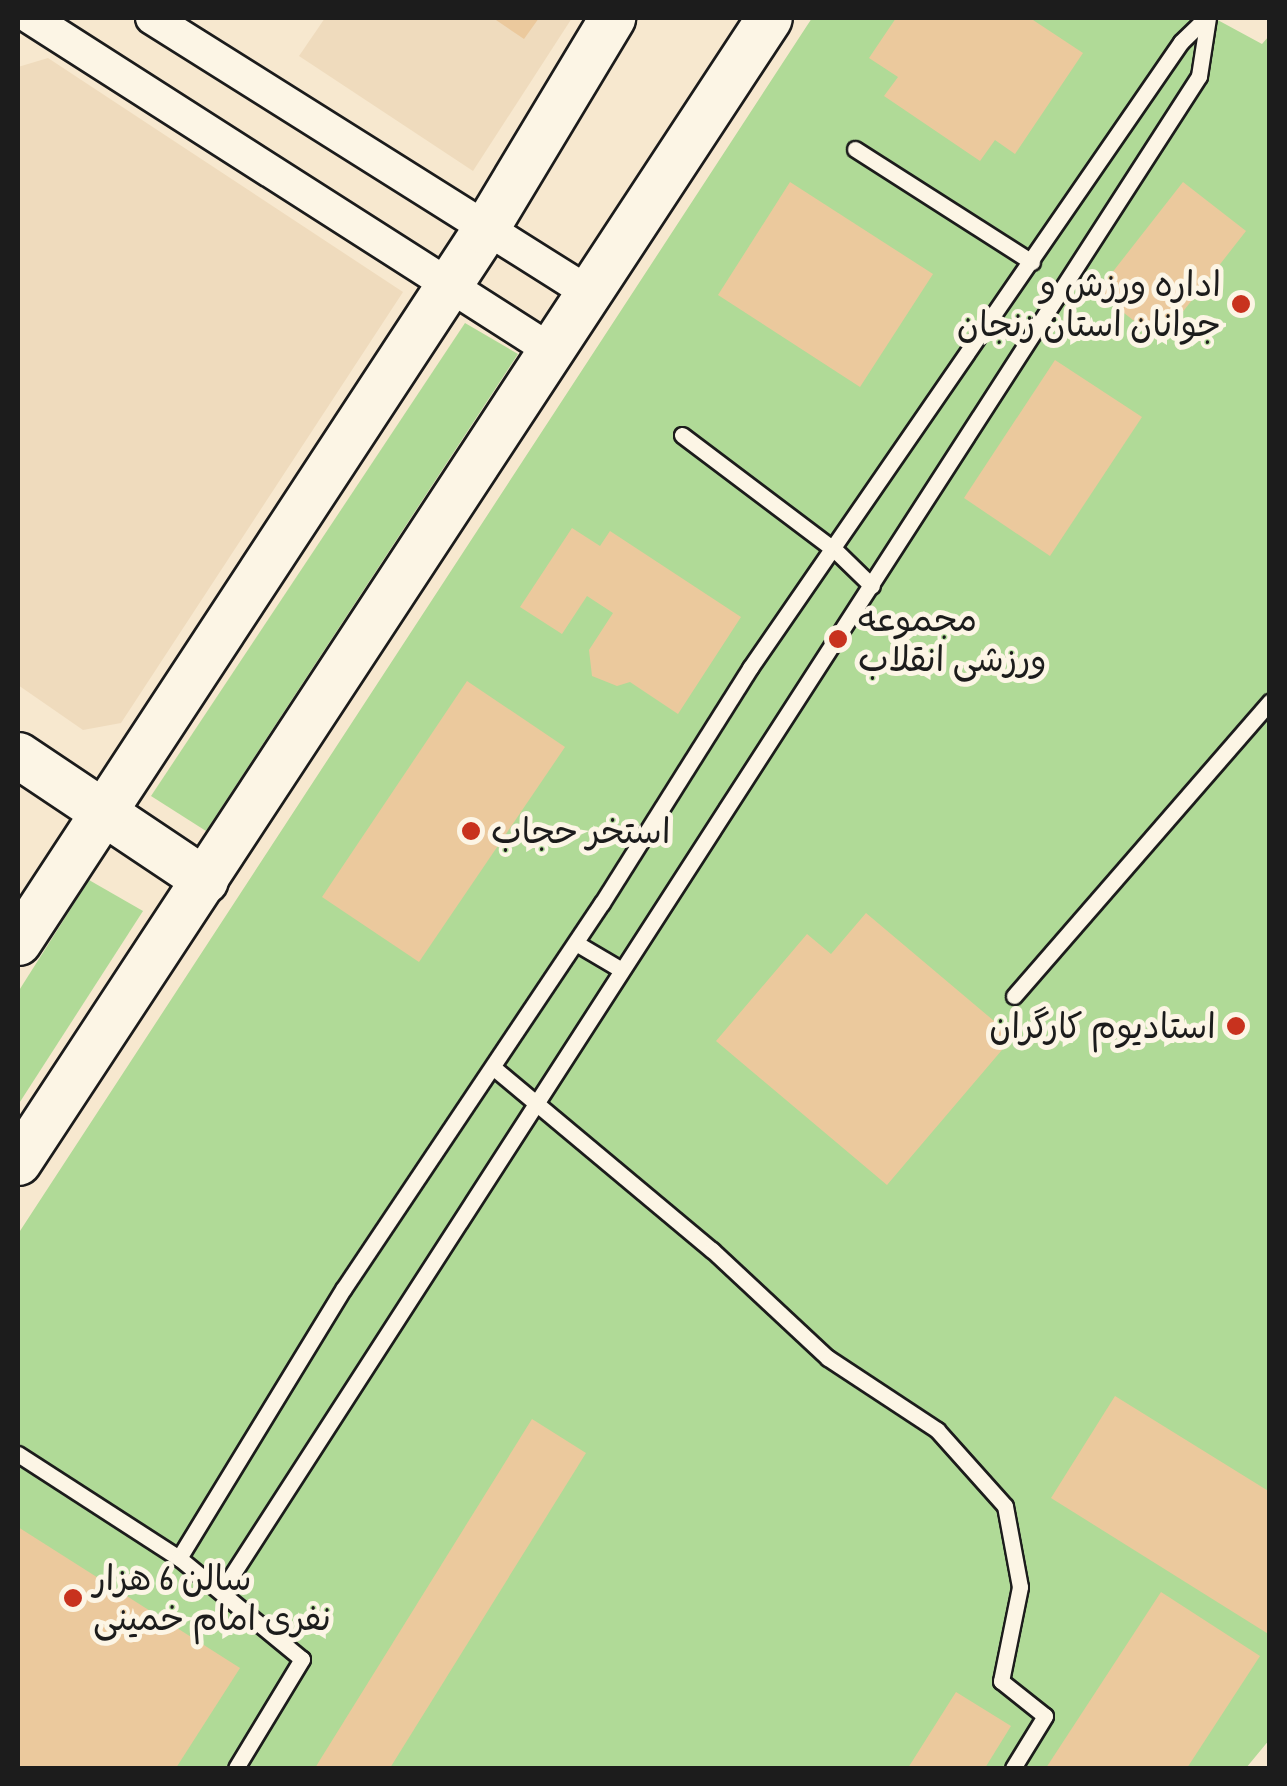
<!DOCTYPE html>
<meta charset="utf-8">
<style>
body{margin:0}
#map{position:relative;width:1287px;height:1786px;overflow:hidden;background:#f7e8cf;font-family:"Patrick Hand","Playpen Sans Arabic",sans-serif}
div>[style]{position:absolute}
[style*='--x']{left:calc(var(--x)*1px);top:calc(var(--y)*1px);width:calc(var(--w)*1px);rotate:calc(var(--a)*1deg)}
.built>*{inset:0;background:#efdbbd}
.green>*{inset:0;background:#b0da97}
.building>*{inset:0;background:#ebc99d}
.roads{filter:drop-shadow(2px 0 #1c1c1c) drop-shadow(-2px 0 #1c1c1c) drop-shadow(0 2px #1c1c1c) drop-shadow(0 -2px #1c1c1c)}
.lane>*{height:15px;margin:-7.5px;padding:0 7.5px;transform-origin:7.5px;border-radius:7.5px;background:#fcf5e5}
.street>*{height:32px;margin:-16px;padding:0 16px;transform-origin:16px;border-radius:16px;background:#fcf5e5}
.secondary>*{height:45px;margin:-22.5px;padding:0 22.5px;transform-origin:22.5px;border-radius:22.5px;background:#fcf5e5}
.dots>*{width:28px;height:28px;translate:-50% -50%;box-sizing:border-box;border:5px solid #fcf5e5;border-radius:50%}
span{translate:-50% -50%;white-space:nowrap;text-align:center;line-height:1.15;-webkit-text-stroke:10px #fcf5e5;paint-order:stroke}
.poi-label{font-size:35px;color:#1c1c1c}
.right{translate:-100% -50%;text-align:right}
.left{translate:0 -50%;text-align:left}
.frame{position:absolute;inset:0;border:20px solid #1c1c1c;pointer-events:none}
</style>
<div id="map">
<div class="built">
<i style="clip-path:polygon(325px 18px,572px 18px,473px 171px,299px 56px)"></i>
<i style="clip-path:polygon(48px 58px,403px 292px,121px 723px,83px 730px,18px 685px,18px 67px)"></i>
</div>
<div class="green">
<i style="clip-path:polygon(812px 18px,1214px 18px,1262px 44px,1269px 36px,1270px 1739px,1246px 1768px,18px 1768px,18px 1234px)"></i>
<i style="clip-path:polygon(465px 323px,518px 354px,206px 831px,151px 796px)"></i>
<i style="clip-path:polygon(89px 880px,143px 911px,18px 1105px,18px 992px)"></i>
</div>
<div class="building">
<i style="clip-path:polygon(493px 18px,539px 18px,524px 39px)"></i>
<i style="clip-path:polygon(896px 18px,1030px 18px,1083px 53px,1015px 154px,995px 140px,980px 161px,884px 96px,898px 77px,869px 58px)"></i>
<i style="clip-path:polygon(790px 182px,933px 274px,860px 387px,718px 295px)"></i>
<i style="clip-path:polygon(1183px 182px,1246px 231px,1160px 341px,1097px 292px)"></i>
<i style="clip-path:polygon(1055px 360px,1142px 417px,1050px 556px,964px 498px)"></i>
<i style="clip-path:polygon(572px 528px,600px 546px,610px 531px,741px 617px,678px 714px,630px 682px,617px 686px,592px 676px,589px 650px,613px 613px,587px 596px,562px 634px,520px 607px)"></i>
<i style="clip-path:polygon(467px 681px,565px 747px,419px 962px,322px 897px)"></i>
<i style="clip-path:polygon(866px 913px,1013px 1037px,887px 1185px,716px 1041px,807px 934px,831px 954px)"></i>
<i style="clip-path:polygon(1115px 1396px,1270px 1492px,1270px 1635px,1051px 1498px)"></i>
<i style="clip-path:polygon(532px 1419px,586px 1453px,390px 1768px,315px 1768px)"></i>
<i style="clip-path:polygon(18px 1527px,240px 1668px,176px 1768px,18px 1768px)"></i>
<i style="clip-path:polygon(1161px 1592px,1260px 1656px,1187px 1768px,1046px 1768px)"></i>
<i style="clip-path:polygon(956px 1692px,1011px 1726px,985px 1768px,908px 1768px)"></i>
</div>
<div class="roads">
<div class="lane">
<i style="--x:855;--y:149;--w:210;--a:32.6"></i>
<i style="--x:682;--y:435;--w:193;--a:37"></i>
<i style="--x:836;--y:551;--w:50;--a:44.2"></i>
<i style="--x:576;--y:943;--w:51;--a:30.6"></i>
<i style="--x:1014;--y:996;--w:390;--a:-49"></i>
<i style="--x:494;--y:1068;--w:284;--a:39.9"></i>
<i style="--x:712;--y:1250;--w:158;--a:43"></i>
<i style="--x:828;--y:1358;--w:131;--a:33.4"></i>
<i style="--x:937;--y:1430;--w:102;--a:48.2"></i>
<i style="--x:1005;--y:1506;--w:82;--a:79.5"></i>
<i style="--x:1020;--y:1587;--w:96;--a:101.4"></i>
<i style="--x:1001;--y:1681;--w:56;--a:38.5"></i>
<i style="--x:1045;--y:1716;--w:61;--a:121.6"></i>
<i style="--x:18;--y:1454;--w:192;--a:32.9"></i>
<i style="--x:179;--y:1558;--w:159;--a:39.4"></i>
<i style="--x:302;--y:1659;--w:127;--a:121.2"></i>
<i style="--x:179;--y:1558;--w:316;--a:-58.6"></i>
<i style="--x:344;--y:1288;--w:463;--a:-56.2"></i>
<i style="--x:602;--y:903;--w:278;--a:-57.8"></i>
<i style="--x:750;--y:668;--w:760;--a:-55.45"></i>
<i style="--x:1181;--y:42;--w:35;--a:-44"></i>
<i style="--x:221;--y:1592;--w:1804;--a:-57.17"></i>
<i style="--x:1199;--y:76;--w:59;--a:-81.2"></i>
</div>
<div class="street">
<i style="--x:31;--y:18;--w:615;--a:32.58"></i>
<i style="--x:152;--y:18;--w:513;--a:32.17"></i>
</div>
<div class="secondary">
<i style="--x:18;--y:755;--w:225;--a:33.8"></i>
<i style="--x:18;--y:942;--w:850;--a:-56.76"></i>
<i style="--x:484;--y:231;--w:249;--a:-59"></i>
<i style="--x:18;--y:1162;--w:1368;--a:-56.72"></i>
</div>
</div>
<div class="dots">
<i style="left:1241px;top:304px;background:#c8321e"></i>
<i style="left:838px;top:639px;background:#c8321e"></i>
<i style="left:471px;top:831px;background:#c8321e"></i>
<i style="left:1236px;top:1026px;background:#c8321e"></i>
<i style="left:73px;top:1598px;background:#c8321e"></i>
</div>
<div class="poi-label">
<span class="right" style="left:1221px;top:304px">اداره ورزش و<br>جوانان استان زنجان</span>
<span class="left" style="left:858px;top:639px">مجموعه<br>ورزشی انقلاب</span>
<span class="left" style="left:491px;top:831px">استخر حجاب</span>
<span class="right" style="left:1216px;top:1026px">استادیوم کارگران</span>
<span class="left" style="left:93px;top:1598px">سالن 6 هزار<br>نفری امام خمینی</span>
</div>
<div class="frame"></div>
</div>
